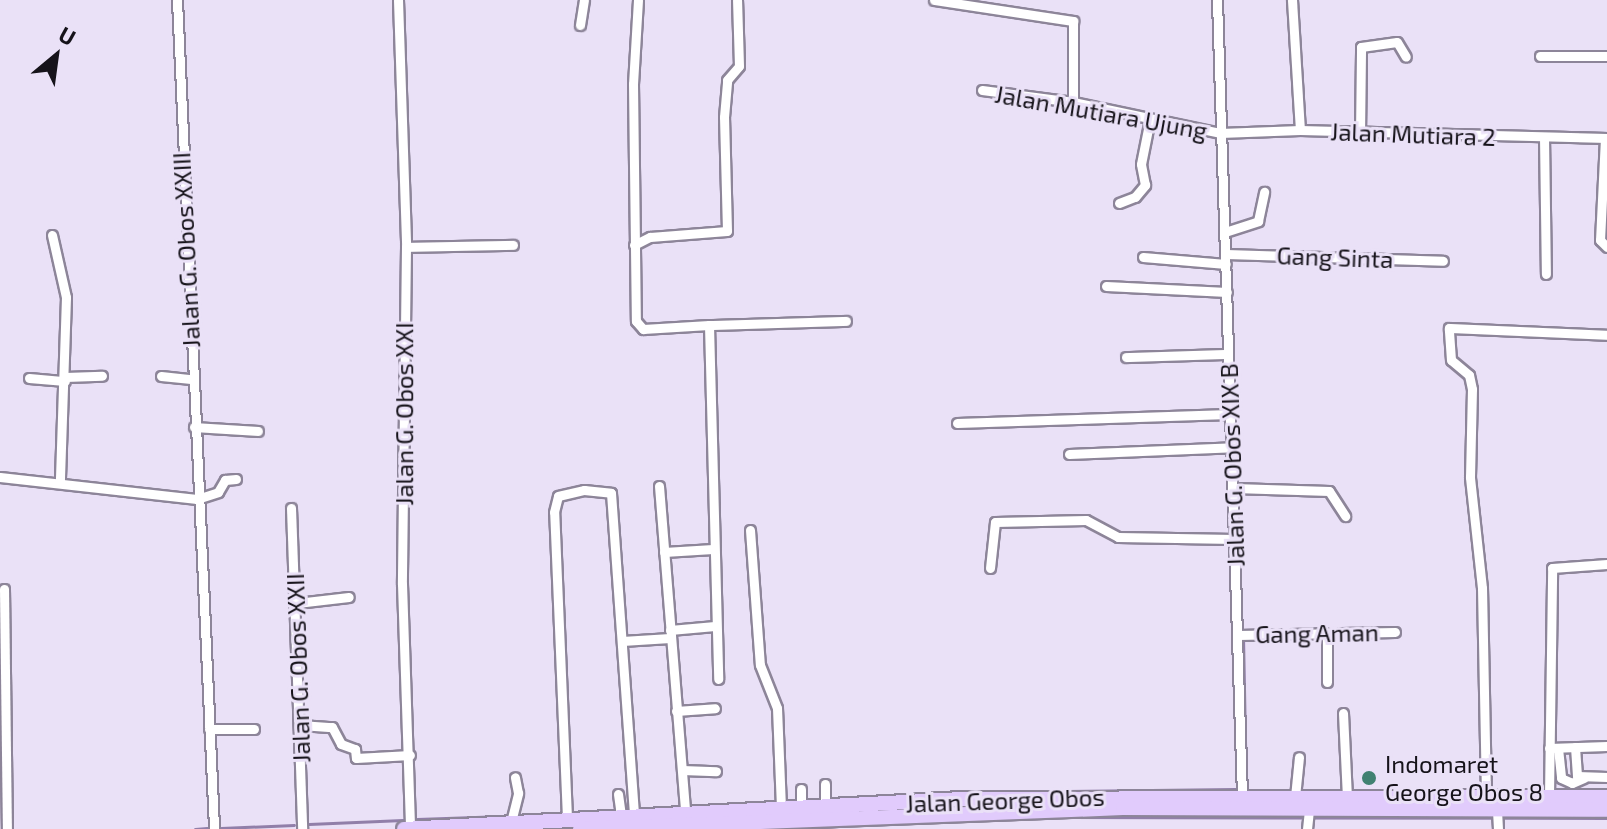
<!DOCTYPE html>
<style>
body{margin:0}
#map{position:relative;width:1607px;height:829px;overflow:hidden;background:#eae1f7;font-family:"Exo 2",sans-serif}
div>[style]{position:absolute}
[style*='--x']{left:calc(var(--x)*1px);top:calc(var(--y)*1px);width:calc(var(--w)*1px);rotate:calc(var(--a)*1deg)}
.stream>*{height:3px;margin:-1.5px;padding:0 1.5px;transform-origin:1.5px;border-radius:1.5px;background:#917fa9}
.roads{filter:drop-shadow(2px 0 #8d8599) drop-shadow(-2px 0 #8d8599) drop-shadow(0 2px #8d8599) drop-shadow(0 -2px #8d8599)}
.minor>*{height:9px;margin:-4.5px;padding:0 4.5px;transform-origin:4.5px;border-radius:4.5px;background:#fff}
.primary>*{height:14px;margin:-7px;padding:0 7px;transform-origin:7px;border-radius:7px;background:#e1cbfc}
.dots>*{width:22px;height:22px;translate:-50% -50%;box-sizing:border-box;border:4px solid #eae1f7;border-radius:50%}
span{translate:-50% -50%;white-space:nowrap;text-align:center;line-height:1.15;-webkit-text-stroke:6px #eae1f7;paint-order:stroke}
.street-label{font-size:24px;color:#16131a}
.poi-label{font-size:24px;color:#16131a}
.left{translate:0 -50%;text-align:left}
.north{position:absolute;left:16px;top:16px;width:80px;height:80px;-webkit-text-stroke:6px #eae1f7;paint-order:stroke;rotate:29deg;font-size:22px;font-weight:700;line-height:32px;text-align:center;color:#16131a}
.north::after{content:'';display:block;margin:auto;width:28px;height:36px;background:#16131a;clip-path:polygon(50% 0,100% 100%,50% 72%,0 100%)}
</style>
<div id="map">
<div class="stream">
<i style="--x:1237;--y:508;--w:16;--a:-86"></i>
<i style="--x:1240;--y:604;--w:28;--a:86"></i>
<i style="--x:1243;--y:636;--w:154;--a:88.9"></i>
<i style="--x:1246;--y:790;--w:43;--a:0"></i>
<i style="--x:1303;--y:790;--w:4;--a:0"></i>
<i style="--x:1321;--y:790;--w:18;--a:0"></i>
<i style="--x:1354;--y:790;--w:13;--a:0"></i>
<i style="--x:1382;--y:790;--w:100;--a:0"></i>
<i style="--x:1489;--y:790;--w:101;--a:0"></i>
<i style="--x:1067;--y:791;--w:168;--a:-0.7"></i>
<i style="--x:575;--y:813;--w:32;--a:-4"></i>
<i style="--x:518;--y:815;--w:42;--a:-2.7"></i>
<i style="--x:1070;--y:817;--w:537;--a:0.11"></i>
<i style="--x:417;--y:819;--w:87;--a:-2"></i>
<i style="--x:309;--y:824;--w:94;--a:-2.4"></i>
<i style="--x:221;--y:828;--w:73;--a:-2.4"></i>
<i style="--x:195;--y:829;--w:12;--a:-5"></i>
<i style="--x:795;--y:829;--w:44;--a:-3.9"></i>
</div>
<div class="roads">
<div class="minor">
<i style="--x:177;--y:0;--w:830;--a:87.44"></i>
<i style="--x:398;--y:0;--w:247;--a:88.1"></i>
<i style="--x:406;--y:247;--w:337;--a:90.7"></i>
<i style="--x:402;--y:584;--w:245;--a:88.1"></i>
<i style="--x:638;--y:0;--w:84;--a:93.4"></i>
<i style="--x:633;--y:84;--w:237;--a:89.3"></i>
<i style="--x:636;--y:321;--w:11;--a:49"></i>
<i style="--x:643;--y:329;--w:66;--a:-3.5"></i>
<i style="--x:709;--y:325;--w:354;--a:88.5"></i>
<i style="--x:934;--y:0;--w:141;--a:8.6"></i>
<i style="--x:1073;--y:21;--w:81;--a:90"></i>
<i style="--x:1217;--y:0;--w:797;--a:88.2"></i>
<i style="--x:1292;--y:0;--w:130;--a:86.5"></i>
<i style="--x:580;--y:25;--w:25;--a:-81"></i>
<i style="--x:1540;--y:56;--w:67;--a:0"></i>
<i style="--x:982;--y:90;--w:92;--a:7.5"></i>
<i style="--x:1073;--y:102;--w:150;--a:11.9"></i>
<i style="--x:1220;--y:133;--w:80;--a:-2.1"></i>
<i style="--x:1300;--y:130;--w:307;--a:1.5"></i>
<i style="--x:1360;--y:134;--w:87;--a:-89.3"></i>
<i style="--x:1361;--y:47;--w:36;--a:-8"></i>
<i style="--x:1397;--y:42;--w:17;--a:59"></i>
<i style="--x:1544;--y:137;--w:137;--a:89.2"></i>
<i style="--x:1605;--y:138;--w:102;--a:92.8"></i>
<i style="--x:1600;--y:240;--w:10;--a:45"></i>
<i style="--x:1119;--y:203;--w:17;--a:-21"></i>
<i style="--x:1135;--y:197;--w:16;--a:-50"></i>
<i style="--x:1145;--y:185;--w:21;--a:-101"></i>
<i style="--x:1141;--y:164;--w:46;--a:-78.7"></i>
<i style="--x:1225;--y:232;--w:35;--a:-18"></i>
<i style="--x:1258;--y:221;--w:30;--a:-78"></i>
<i style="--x:52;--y:235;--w:64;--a:77.3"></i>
<i style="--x:66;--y:297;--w:184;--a:91.9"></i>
<i style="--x:634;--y:245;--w:18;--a:-27"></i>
<i style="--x:650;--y:237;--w:77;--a:-4.5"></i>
<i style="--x:727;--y:231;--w:114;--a:-91.5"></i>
<i style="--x:724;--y:117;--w:37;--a:-85"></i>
<i style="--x:727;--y:80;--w:18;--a:-49"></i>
<i style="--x:739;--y:66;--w:66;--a:-91.7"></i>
<i style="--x:406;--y:247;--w:107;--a:-1.1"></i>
<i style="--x:1226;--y:254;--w:217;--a:1.8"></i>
<i style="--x:1143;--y:257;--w:83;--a:4.8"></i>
<i style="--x:1106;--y:286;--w:121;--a:2.8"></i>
<i style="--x:709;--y:325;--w:137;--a:-1.7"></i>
<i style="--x:1126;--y:357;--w:102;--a:-1.7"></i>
<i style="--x:161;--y:376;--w:30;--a:6"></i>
<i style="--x:65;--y:377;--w:37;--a:-2"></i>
<i style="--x:29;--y:378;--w:36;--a:5"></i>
<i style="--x:957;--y:423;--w:272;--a:-1.9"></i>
<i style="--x:194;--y:427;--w:64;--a:3.6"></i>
<i style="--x:1069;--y:454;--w:164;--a:-2.4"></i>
<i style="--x:0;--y:477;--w:198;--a:6.4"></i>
<i style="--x:197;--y:499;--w:22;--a:-18"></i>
<i style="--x:218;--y:492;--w:14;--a:-60"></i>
<i style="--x:225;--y:480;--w:11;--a:-5"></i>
<i style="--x:659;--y:486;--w:327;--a:85.4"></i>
<i style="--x:1234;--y:488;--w:95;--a:1.8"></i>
<i style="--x:1329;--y:491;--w:30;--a:57"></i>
<i style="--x:291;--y:508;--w:321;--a:88"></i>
<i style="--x:750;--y:530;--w:135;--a:85.8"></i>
<i style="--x:760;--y:665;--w:46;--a:68.4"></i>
<i style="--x:777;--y:708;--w:100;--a:87.7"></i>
<i style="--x:664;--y:552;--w:49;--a:-3.5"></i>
<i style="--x:990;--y:568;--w:46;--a:-83.8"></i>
<i style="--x:995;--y:522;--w:91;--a:-1.3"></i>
<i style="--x:1086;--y:520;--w:36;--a:28"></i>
<i style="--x:1118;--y:537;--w:116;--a:1"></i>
<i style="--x:4;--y:589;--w:240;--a:89.3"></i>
<i style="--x:297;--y:603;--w:52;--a:-6.6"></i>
<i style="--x:670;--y:630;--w:45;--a:-5.1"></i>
<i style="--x:1327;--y:633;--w:49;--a:90"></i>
<i style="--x:1238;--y:635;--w:157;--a:-1.1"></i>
<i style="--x:622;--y:641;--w:48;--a:-3.6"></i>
<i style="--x:676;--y:711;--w:39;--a:-4"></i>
<i style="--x:1343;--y:713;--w:84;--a:87.3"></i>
<i style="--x:300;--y:725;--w:32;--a:4"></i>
<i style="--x:332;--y:727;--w:19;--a:62"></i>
<i style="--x:341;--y:744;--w:15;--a:20"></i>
<i style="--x:355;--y:749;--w:9;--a:84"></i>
<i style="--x:356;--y:758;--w:54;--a:-3.2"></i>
<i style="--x:209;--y:729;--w:45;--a:0"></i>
<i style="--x:1575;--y:747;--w:29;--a:86"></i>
<i style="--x:1577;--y:776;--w:30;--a:2"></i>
<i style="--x:1549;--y:748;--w:58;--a:-2"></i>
<i style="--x:1558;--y:748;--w:30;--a:84"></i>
<i style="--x:1561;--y:778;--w:12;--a:24"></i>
<i style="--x:1572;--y:783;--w:13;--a:-23"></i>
<i style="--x:682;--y:770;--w:34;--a:2"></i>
<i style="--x:825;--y:784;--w:24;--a:90"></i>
<i style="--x:618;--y:794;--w:22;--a:82"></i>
<i style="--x:1486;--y:796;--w:208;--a:-91.1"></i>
<i style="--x:1482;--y:588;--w:112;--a:-96.2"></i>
<i style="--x:1470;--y:477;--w:88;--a:-88.7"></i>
<i style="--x:1472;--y:389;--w:14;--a:-102"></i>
<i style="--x:1469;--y:375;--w:23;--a:-140"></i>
<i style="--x:1451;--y:360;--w:32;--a:-94"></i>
<i style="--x:1449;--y:328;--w:158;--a:2.5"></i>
<i style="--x:1549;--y:796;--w:228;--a:-89.2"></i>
<i style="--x:1552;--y:568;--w:55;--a:-4.2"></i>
<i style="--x:1295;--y:797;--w:40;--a:-84.3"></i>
<i style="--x:801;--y:809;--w:20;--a:-90"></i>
<i style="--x:1497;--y:810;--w:19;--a:87"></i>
<i style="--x:567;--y:818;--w:306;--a:-92.4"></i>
<i style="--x:554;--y:512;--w:16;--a:-76"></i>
<i style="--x:558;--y:496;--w:27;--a:-13"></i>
<i style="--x:584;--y:490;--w:27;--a:6"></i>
<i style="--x:611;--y:493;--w:322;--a:85.9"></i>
<i style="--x:511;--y:822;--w:30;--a:-76"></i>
<i style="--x:518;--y:793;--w:16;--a:-101"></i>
<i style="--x:1307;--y:829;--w:20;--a:-84"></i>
</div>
<div class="primary">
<i style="--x:404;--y:829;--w:559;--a:-3.08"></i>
<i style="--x:962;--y:799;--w:645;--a:-0.18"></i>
<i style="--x:580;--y:829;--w:543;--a:-2.21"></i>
<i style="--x:1123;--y:808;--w:484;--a:0.2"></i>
</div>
</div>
<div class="dots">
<i style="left:1369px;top:778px;background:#408171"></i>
</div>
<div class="street-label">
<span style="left:1101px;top:112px;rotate:10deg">Jalan Mutiara Ujung</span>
<span style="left:1413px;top:134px;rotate:2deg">Jalan Mutiara 2</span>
<span style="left:186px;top:250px;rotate:-93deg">Jalan G. Obos XXIII</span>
<span style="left:1335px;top:257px;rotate:2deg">Gang Sinta</span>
<span style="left:404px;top:414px;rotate:-90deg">Jalan G. Obos XXI</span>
<span style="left:1232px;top:465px;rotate:-92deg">Jalan G. Obos XIX B</span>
<span style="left:1317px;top:633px;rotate:-1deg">Gang Aman</span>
<span style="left:298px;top:668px;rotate:-92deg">Jalan G. Obos XXII</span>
<span style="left:1005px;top:800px;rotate:-2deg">Jalan George Obos</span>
</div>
<div class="poi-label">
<span class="left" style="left:1385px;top:778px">Indomaret<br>George Obos 8</span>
</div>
<div class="north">U</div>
</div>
